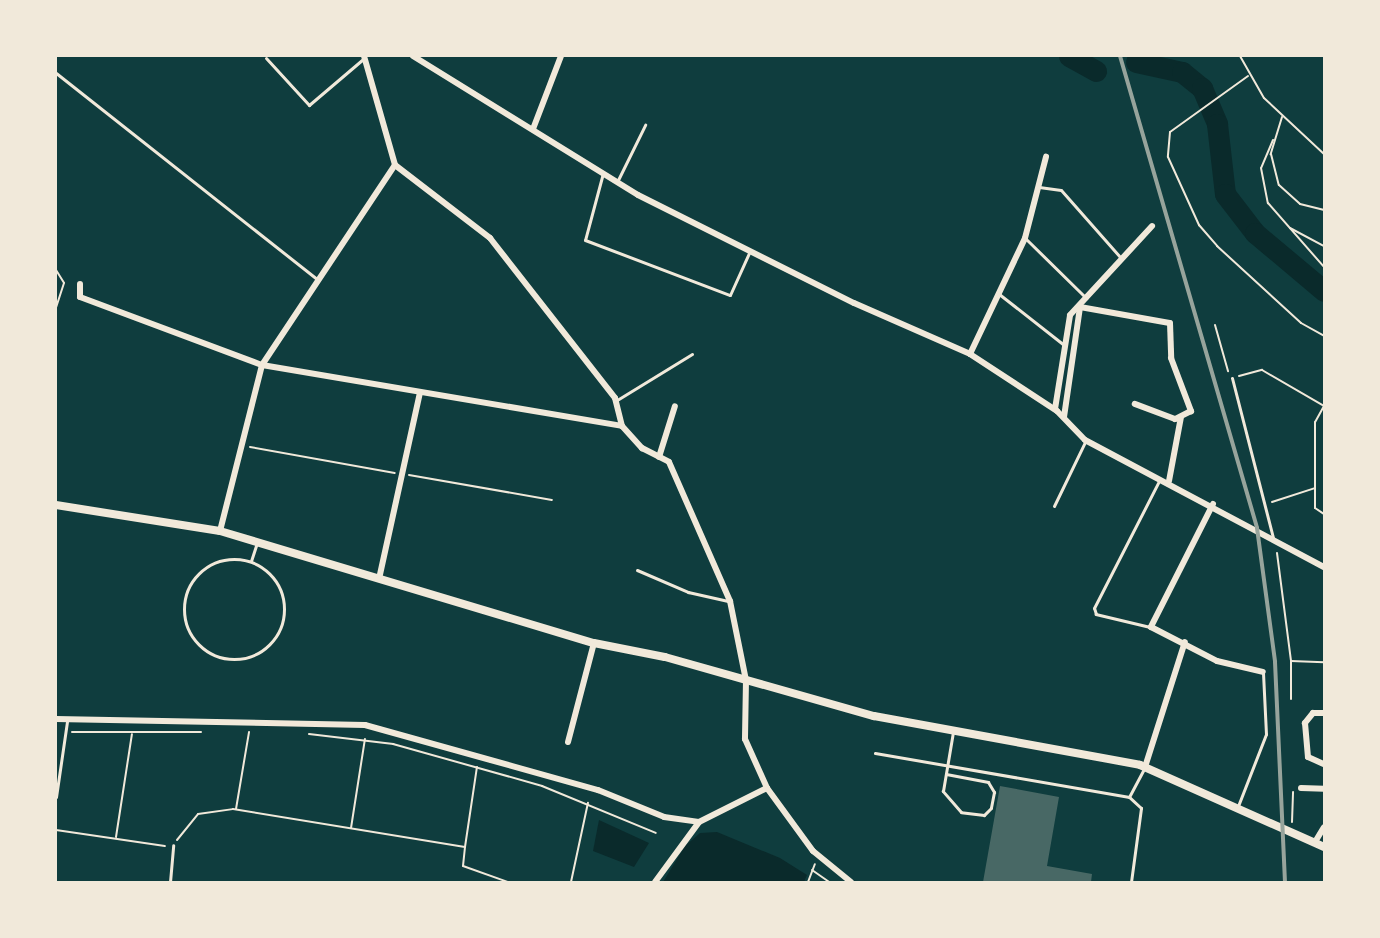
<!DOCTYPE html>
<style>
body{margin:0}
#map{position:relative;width:1380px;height:938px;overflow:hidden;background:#0f3d3e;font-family:Figtree,sans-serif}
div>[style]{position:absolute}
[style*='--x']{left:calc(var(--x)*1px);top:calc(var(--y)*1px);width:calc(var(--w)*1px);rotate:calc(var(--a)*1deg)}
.water>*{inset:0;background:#0a2a2b}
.river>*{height:21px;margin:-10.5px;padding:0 10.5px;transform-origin:10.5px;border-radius:10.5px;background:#0a2a2b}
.building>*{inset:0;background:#486865}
.path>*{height:2px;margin:-1px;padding:0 1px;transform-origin:1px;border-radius:1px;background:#f1e9da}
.service>*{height:3px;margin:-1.5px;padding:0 1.5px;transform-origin:1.5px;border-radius:1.5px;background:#f1e9da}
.service>.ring{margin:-1.5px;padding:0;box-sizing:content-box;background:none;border:3px solid #f1e9da;border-radius:50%}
.minor>*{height:6px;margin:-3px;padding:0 3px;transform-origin:3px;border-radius:3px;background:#f1e9da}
.tertiary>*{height:8px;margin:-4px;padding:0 4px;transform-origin:4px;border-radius:4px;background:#f1e9da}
.rail>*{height:4px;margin:-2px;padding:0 2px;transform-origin:2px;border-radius:2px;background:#97a49c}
span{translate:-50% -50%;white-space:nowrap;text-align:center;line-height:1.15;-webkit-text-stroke:6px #f1e9da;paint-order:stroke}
.frame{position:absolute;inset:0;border:57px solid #f1e9da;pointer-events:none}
</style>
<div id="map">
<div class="water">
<i style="clip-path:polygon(599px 820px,649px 843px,634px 867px,593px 851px)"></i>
<i style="clip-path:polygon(717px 832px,780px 858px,807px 875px,804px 882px,663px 882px,685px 846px,700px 833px)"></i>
</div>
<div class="river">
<i style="--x:1069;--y:56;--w:31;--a:29"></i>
<i style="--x:1136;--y:62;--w:47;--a:12.3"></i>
<i style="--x:1182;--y:72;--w:26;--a:39"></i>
<i style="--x:1202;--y:88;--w:39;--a:67"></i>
<i style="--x:1217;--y:124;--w:70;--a:83.5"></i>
<i style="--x:1225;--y:194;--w:49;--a:52.4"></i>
<i style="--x:1255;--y:233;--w:90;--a:40"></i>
</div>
<div class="building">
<i style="clip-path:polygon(1000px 786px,1059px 797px,1047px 866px,1092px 874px,1091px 882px,983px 882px)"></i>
</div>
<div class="path">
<i style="--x:1240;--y:56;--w:48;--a:60.3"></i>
<i style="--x:1264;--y:98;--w:82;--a:43"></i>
<i style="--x:1248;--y:76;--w:96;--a:144.3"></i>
<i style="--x:1170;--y:132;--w:25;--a:95"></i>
<i style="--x:1168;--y:157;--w:75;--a:65.5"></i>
<i style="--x:1199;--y:225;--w:28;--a:49"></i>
<i style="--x:1217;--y:246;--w:114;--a:42.5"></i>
<i style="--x:1301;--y:323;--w:26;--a:29"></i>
<i style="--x:1282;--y:117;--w:39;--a:107"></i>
<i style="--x:1271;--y:154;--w:32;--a:76"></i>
<i style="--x:1279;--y:185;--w:28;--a:42"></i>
<i style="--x:1300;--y:204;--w:25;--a:14"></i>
<i style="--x:1273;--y:140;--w:30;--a:113"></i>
<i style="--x:1261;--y:168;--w:36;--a:79"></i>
<i style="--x:1268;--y:203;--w:85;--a:48.8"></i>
<i style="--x:1290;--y:228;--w:38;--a:28"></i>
<i style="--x:56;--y:270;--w:15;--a:58"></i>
<i style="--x:64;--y:283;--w:25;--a:108"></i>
<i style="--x:1215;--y:325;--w:48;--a:74.2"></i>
<i style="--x:1239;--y:376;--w:24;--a:-15"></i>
<i style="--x:1262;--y:370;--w:72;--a:30.1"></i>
<i style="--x:1324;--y:406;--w:18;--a:119"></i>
<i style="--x:1315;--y:422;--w:86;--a:90"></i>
<i style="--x:1315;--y:508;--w:11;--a:34"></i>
<i style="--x:250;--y:447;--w:147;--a:10.2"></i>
<i style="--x:409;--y:475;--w:145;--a:9.9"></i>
<i style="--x:1272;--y:502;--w:45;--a:-18"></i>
<i style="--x:1277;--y:553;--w:109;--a:82.6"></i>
<i style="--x:1291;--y:661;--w:38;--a:90"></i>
<i style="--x:1291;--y:661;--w:33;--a:2"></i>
<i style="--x:72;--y:732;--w:129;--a:0"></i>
<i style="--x:309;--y:734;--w:85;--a:6.8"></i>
<i style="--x:393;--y:744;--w:155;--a:15.7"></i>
<i style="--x:542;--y:786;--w:123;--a:22.4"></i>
<i style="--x:236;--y:809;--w:78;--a:-80.4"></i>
<i style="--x:1292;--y:822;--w:30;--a:-88"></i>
<i style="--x:351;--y:828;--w:90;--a:-81.1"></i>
<i style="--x:56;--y:830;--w:110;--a:8.4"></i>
<i style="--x:116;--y:837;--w:104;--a:-81.2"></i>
<i style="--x:177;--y:840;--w:33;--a:-51"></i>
<i style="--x:198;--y:814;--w:35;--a:-8"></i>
<i style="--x:233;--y:809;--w:235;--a:9.3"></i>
<i style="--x:465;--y:847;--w:19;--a:96"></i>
<i style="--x:463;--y:866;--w:48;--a:19.6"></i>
<i style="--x:465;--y:847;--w:81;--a:-81.5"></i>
<i style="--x:812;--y:870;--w:21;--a:35"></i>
<i style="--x:571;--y:882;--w:81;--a:-77.9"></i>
<i style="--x:808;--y:882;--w:19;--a:-69"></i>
</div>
<div class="service">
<i style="--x:266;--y:58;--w:64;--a:47.5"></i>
<i style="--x:309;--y:105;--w:71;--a:-40.4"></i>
<i style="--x:56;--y:73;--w:334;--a:38.3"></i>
<i style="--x:603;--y:173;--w:69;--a:105"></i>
<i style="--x:585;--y:240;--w:155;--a:20.8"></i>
<i style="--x:730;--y:295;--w:46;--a:-65.7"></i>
<i style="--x:617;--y:182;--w:64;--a:-63.8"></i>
<i style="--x:1039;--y:187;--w:22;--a:8"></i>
<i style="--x:1061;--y:190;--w:91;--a:48.6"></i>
<i style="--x:1025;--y:238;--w:86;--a:44.5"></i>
<i style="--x:999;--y:294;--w:83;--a:38.1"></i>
<i style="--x:1232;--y:378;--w:165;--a:75.6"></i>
<i style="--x:617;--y:400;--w:88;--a:-31.5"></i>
<i style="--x:1054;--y:506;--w:71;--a:-64.2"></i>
<i class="ring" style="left:184px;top:559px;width:97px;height:97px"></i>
<i style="--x:251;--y:561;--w:20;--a:-72"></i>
<i style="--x:637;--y:570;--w:56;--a:23.3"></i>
<i style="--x:688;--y:592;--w:41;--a:12.7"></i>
<i style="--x:1150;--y:627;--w:56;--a:-166.5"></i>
<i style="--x:1096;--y:614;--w:6;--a:-108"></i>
<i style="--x:1094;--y:608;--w:145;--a:-62.9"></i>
<i style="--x:875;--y:753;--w:258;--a:9.8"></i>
<i style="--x:946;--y:774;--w:43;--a:10.8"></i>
<i style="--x:988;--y:782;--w:12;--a:59"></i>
<i style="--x:994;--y:792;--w:16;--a:101"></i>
<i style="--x:991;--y:808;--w:10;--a:135"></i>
<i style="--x:984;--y:815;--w:23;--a:-173"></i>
<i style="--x:961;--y:812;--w:28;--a:-131"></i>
<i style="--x:943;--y:791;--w:60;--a:-80.4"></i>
<i style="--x:56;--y:797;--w:76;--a:-81.7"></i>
<i style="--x:1238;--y:806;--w:77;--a:-68.7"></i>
<i style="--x:1266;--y:734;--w:62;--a:-92.8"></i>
<i style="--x:170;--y:882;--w:37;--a:-85"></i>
<i style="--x:1131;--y:882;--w:75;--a:-82.3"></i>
<i style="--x:1141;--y:808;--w:16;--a:-137"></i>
<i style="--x:1129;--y:797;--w:32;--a:-62"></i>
</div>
<div class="minor">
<i style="--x:364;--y:56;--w:113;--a:74.1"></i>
<i style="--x:395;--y:165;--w:120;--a:37.5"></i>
<i style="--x:490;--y:238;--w:203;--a:52"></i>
<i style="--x:615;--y:398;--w:29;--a:76"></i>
<i style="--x:622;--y:426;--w:30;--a:48"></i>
<i style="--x:642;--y:448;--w:30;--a:27"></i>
<i style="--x:669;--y:462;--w:152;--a:66.3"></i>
<i style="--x:730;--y:601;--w:81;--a:78.6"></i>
<i style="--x:746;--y:680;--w:59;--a:91"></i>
<i style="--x:745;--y:739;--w:54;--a:65.8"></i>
<i style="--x:767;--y:788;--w:78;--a:53.9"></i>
<i style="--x:813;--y:851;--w:49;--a:39.2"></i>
<i style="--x:413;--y:56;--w:264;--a:31.7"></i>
<i style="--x:638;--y:195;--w:241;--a:26.6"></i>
<i style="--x:854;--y:303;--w:127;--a:23.7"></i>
<i style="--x:970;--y:354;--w:104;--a:33.2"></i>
<i style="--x:1057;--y:411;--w:40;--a:46"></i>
<i style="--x:1085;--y:440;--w:271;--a:28"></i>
<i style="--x:533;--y:129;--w:78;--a:-69"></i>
<i style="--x:80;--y:284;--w:13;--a:90"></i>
<i style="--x:80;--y:297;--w:194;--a:20.5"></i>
<i style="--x:262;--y:365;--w:365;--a:9.6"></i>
<i style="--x:1080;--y:307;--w:91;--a:10.1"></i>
<i style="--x:1170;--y:323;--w:35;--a:88"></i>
<i style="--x:1171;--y:358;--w:57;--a:69.3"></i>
<i style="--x:1191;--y:411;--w:18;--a:153"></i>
<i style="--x:1175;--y:419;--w:43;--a:-159.4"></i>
<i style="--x:970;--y:354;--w:128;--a:-64.6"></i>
<i style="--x:1025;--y:238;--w:84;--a:-75.5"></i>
<i style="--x:1055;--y:409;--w:95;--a:-80.9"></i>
<i style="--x:1070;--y:315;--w:121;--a:-47.3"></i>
<i style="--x:1064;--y:417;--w:111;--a:-81.7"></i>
<i style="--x:659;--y:457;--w:53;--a:-72.6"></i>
<i style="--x:1169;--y:481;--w:65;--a:-79.4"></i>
<i style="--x:1213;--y:504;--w:138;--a:116.8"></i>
<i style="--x:1151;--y:627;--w:74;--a:27.3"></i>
<i style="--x:1217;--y:661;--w:47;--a:13.4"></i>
<i style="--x:220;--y:531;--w:171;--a:-75.8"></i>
<i style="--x:262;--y:365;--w:240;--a:-56.4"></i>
<i style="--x:379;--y:579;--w:190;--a:-77.6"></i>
<i style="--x:1324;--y:713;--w:11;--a:180"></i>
<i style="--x:1313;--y:713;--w:13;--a:129"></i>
<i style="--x:1305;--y:723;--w:34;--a:85"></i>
<i style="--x:1308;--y:757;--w:17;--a:24"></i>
<i style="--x:56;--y:719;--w:309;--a:1.1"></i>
<i style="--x:365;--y:725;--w:242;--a:15.6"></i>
<i style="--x:598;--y:790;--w:71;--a:22.2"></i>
<i style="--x:664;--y:817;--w:35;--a:8"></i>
<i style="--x:568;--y:742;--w:102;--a:-75.3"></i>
<i style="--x:1145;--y:767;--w:131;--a:-72.3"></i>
<i style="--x:1301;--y:788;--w:23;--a:2"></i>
<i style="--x:1315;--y:842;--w:17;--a:-59"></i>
<i style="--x:655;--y:882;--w:74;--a:-53.7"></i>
<i style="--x:699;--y:822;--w:76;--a:-26.6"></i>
</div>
<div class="tertiary">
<i style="--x:56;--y:505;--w:166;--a:9"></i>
<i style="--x:220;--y:531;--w:390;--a:16.7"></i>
<i style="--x:594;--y:643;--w:72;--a:11.2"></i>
<i style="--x:665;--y:657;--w:217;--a:15.8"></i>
<i style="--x:874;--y:716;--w:270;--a:10.4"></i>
<i style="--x:1140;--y:765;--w:201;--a:24"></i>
</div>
<div class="rail">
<i style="--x:1120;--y:56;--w:491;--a:73.8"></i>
<i style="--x:1257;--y:528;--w:135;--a:82.3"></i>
<i style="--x:1275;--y:662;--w:220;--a:87.4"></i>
</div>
<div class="frame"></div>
</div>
